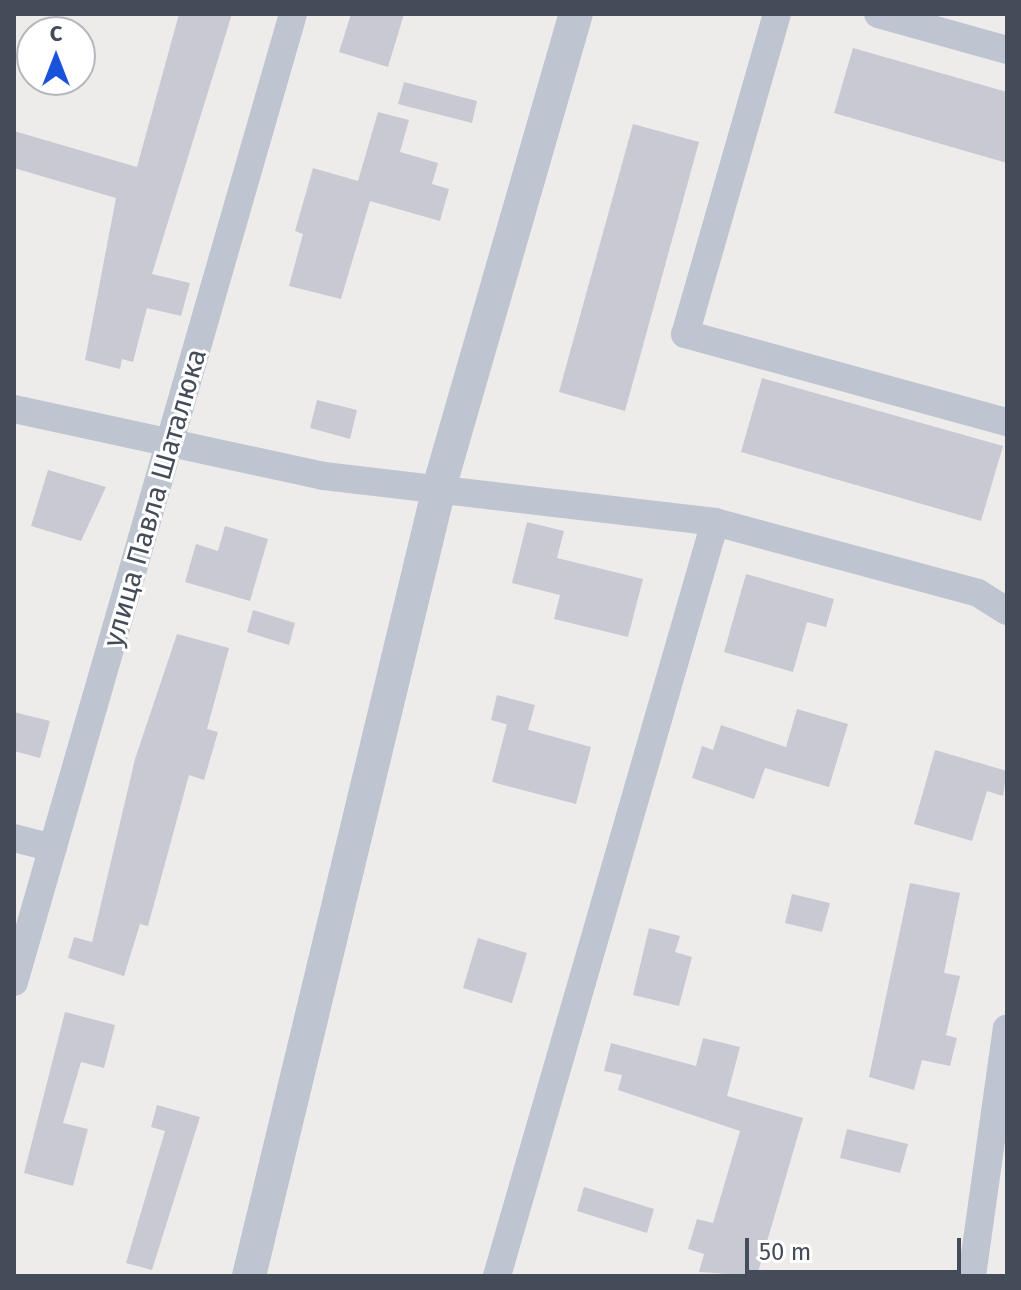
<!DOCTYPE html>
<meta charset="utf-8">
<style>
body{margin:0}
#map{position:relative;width:1021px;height:1290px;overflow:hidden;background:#eeeceb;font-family:"Fira Sans",sans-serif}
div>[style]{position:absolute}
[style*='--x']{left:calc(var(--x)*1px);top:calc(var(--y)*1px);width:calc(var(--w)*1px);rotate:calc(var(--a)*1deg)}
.building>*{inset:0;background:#c8c9d2}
.minor>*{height:28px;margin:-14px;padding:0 14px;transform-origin:14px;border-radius:14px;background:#bec5d1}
.tertiary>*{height:34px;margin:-17px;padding:0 17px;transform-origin:17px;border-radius:17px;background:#bec5d1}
span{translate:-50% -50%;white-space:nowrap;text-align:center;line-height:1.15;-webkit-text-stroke:6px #fff;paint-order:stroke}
.street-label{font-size:28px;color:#444c59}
.frame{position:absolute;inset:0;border:16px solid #444c59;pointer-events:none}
.north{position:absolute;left:16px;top:16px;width:80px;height:80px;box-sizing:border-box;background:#fff;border:2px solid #b4b7bd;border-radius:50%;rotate:0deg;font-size:22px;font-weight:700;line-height:32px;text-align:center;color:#444c59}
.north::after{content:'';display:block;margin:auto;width:28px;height:36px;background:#1952db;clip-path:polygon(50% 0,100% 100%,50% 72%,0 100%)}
.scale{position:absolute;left:745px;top:1238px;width:216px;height:36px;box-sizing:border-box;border:4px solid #444c59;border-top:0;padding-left:10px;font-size:24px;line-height:28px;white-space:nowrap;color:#444c59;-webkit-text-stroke:6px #fff;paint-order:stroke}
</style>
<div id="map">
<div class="building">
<i style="clip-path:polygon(179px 14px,232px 14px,152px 274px,190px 283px,181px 316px,147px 308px,133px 362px,122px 359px,120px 369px,85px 360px,116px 198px,14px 168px,14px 131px,137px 167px)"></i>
<i style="clip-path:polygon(351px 14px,404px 14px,388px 67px,339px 52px)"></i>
<i style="clip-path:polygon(853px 48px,1007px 92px,1007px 163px,834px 113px)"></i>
<i style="clip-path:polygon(404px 82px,477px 101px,472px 123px,398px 104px)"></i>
<i style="clip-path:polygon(378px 112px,409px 120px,400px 152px,438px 163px,432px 184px,449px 189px,440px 221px,370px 201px,341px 299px,289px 286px,303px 234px,295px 231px,313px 168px,358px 181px)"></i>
<i style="clip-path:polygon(633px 124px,699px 142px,625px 411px,559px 392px)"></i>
<i style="clip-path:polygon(762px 378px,1003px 446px,981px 521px,741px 452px)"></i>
<i style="clip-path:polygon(317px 400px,357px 410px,350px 439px,310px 428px)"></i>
<i style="clip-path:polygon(48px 470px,106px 487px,81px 541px,31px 526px)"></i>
<i style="clip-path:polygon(527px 522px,564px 531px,557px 558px,643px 579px,628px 637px,554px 619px,560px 595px,512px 583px)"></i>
<i style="clip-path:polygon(225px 526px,268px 539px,250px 601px,185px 582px,196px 544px,218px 551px)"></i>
<i style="clip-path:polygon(746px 574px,834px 599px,826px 627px,807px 622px,793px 672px,724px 652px)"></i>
<i style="clip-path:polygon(253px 610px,295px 623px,289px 645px,247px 632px)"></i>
<i style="clip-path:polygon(177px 634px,229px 648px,207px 729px,218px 732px,204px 780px,189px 775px,148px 926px,140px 924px,124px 976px,68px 958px,74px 937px,92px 942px,135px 759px)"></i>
<i style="clip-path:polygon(497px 695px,535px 705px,528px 730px,491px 720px)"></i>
<i style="clip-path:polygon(797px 709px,848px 724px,829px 787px,765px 768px,754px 799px,692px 778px,702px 746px,713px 750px,721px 725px,786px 747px)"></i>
<i style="clip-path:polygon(14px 712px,50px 721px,40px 758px,14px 751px)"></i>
<i style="clip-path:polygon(507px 724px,591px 747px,576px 804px,492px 782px)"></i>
<i style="clip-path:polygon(935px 750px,1007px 771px,1003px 796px,987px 791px,972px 841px,914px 824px)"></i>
<i style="clip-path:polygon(910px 883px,960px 893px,944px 973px,960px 976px,946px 1035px,957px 1038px,950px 1066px,922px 1060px,914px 1090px,869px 1077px)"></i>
<i style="clip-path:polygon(792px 894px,830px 903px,822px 932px,785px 923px)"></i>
<i style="clip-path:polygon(649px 928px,680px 936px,675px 952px,692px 957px,679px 1006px,633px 995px)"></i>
<i style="clip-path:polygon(478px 938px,527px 953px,512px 1003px,463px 988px)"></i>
<i style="clip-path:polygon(65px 1012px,115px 1025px,104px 1068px,81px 1062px,63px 1123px,88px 1129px,73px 1186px,24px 1173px)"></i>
<i style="clip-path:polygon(703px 1038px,740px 1047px,727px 1096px,803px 1118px,757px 1276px,699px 1272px,704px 1254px,688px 1249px,697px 1219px,713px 1223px,740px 1131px,618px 1090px,622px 1075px,604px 1071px,611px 1043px,696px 1066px)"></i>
<i style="clip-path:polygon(157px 1105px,200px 1117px,152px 1270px,126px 1263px,165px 1131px,151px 1127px)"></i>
<i style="clip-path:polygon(847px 1129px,908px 1144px,900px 1173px,840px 1158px)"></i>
<i style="clip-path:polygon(584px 1187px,654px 1209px,647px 1233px,577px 1211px)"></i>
</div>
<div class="minor">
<i style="--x:777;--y:14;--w:333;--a:106"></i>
<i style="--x:685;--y:334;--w:334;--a:15.3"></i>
<i style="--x:878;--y:14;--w:134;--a:15.6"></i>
<i style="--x:14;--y:409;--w:317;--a:12.2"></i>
<i style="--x:324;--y:476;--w:394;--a:6.7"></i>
<i style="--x:715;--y:522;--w:272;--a:15.1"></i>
<i style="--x:978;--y:593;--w:34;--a:32"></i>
<i style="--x:14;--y:838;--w:40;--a:14.4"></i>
<i style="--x:14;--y:982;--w:1007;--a:-73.92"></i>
<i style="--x:497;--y:1276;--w:785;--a:-73.87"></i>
<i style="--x:972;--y:1276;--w:250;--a:-82"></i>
</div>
<div class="tertiary">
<i style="--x:249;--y:1276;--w:811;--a:-76.44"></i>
<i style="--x:439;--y:488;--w:493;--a:-73.9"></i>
</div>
<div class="street-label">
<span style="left:155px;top:498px;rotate:-74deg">улица Павла Шаталюка</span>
</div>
<div class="frame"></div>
<div class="north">С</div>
<div class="scale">50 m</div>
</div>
